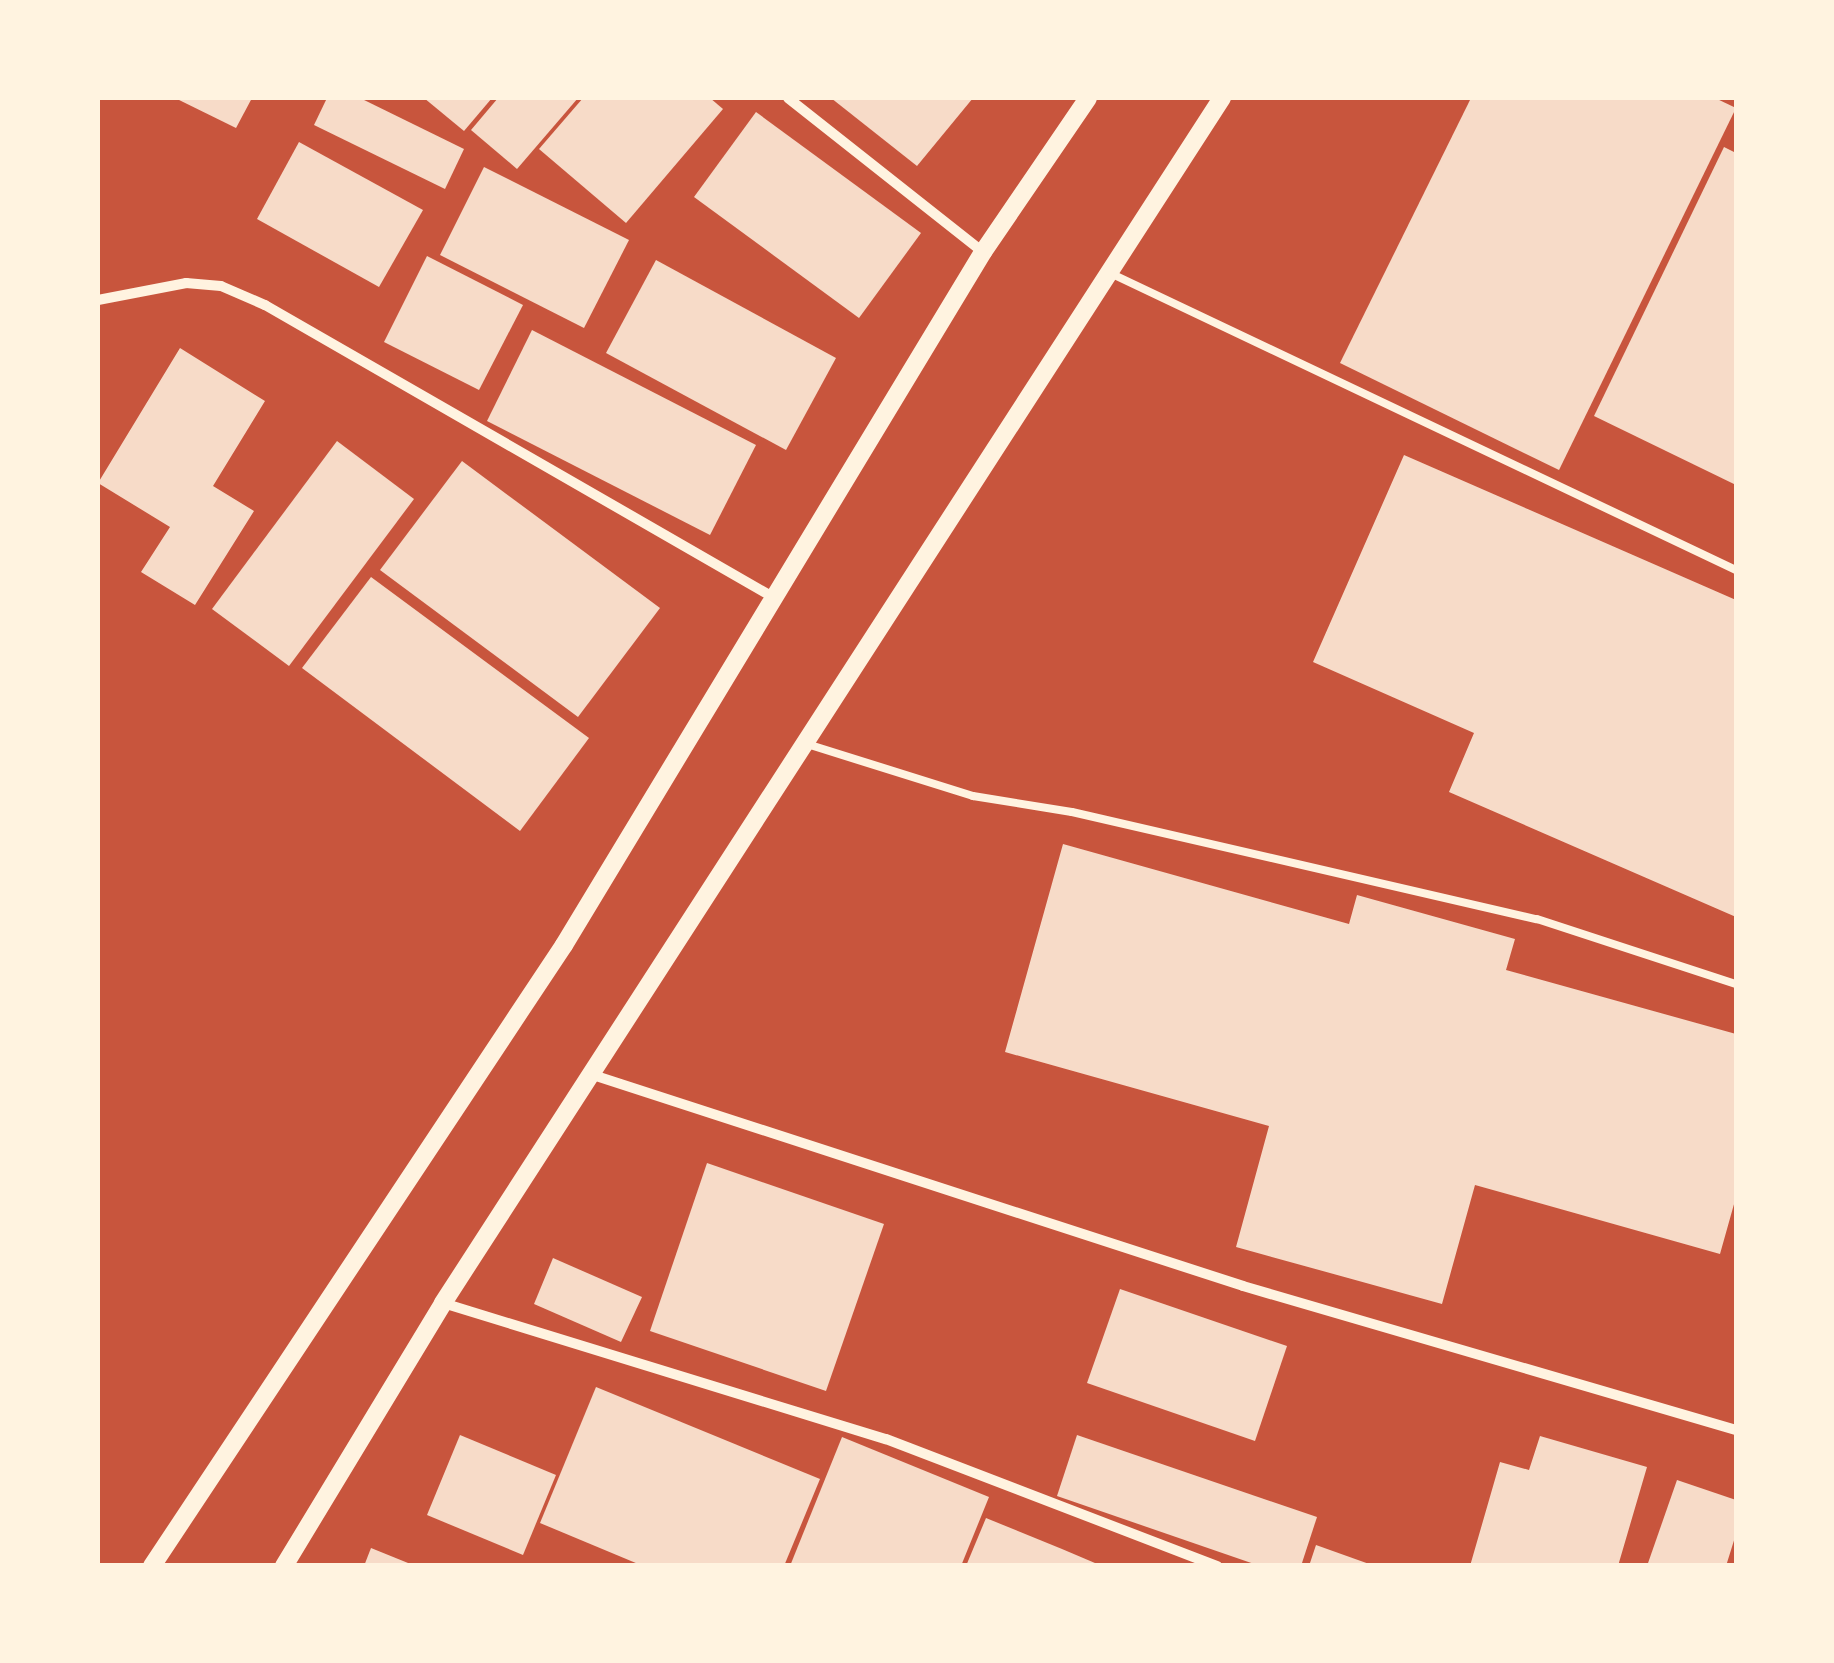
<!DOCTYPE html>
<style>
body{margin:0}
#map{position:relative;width:1834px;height:1663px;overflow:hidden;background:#c8553d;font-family:"PT Sans",sans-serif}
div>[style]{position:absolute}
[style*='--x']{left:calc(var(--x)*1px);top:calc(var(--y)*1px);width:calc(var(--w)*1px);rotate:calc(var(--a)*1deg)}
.building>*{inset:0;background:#f7dbc8}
.service>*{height:8px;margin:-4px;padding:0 4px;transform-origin:4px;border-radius:4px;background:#fff3e0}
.minor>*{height:10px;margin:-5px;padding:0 5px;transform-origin:5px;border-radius:5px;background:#fff3e0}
.tertiary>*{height:18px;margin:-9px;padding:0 9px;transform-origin:9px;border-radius:9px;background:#fff3e0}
span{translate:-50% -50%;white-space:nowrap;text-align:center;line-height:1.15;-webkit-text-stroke:10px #fff3e0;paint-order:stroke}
.frame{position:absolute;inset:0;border:100px solid #fff3e0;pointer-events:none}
</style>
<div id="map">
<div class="building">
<i style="clip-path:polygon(175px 98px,252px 98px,236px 128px)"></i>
<i style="clip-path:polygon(327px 98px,360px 98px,464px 149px,445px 189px,314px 125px)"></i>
<i style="clip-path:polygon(424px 98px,492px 98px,464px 131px)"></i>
<i style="clip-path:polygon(498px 98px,578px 98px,517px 169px,471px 130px)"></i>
<i style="clip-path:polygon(583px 98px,710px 98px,723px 109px,626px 223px,539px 149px)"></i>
<i style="clip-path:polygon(831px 98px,973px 98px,917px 166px)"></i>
<i style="clip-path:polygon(1471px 98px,1715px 98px,1736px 108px,1559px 470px,1340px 363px)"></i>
<i style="clip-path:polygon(756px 112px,921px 233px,859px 318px,694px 197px)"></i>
<i style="clip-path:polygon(299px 142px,423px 210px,379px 287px,257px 219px)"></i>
<i style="clip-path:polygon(1724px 147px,1736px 153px,1736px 485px,1594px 416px)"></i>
<i style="clip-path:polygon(484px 167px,629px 240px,584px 328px,440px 255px)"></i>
<i style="clip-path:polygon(427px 256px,523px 305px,479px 390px,384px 342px)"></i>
<i style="clip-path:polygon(656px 260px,836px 358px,786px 450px,606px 353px)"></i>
<i style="clip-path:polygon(532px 330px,756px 445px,710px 535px,487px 421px)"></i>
<i style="clip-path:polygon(180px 348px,265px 401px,213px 486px,254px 511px,195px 605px,141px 572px,170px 527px,98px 483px)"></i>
<i style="clip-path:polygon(337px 441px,414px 499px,289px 666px,212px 609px)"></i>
<i style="clip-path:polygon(1404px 455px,1736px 600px,1736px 917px,1449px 792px,1474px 733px,1313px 662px)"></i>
<i style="clip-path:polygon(462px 461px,660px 608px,578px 717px,380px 570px)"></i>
<i style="clip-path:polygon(371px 577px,589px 738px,520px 831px,302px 668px)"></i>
<i style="clip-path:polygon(1063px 844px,1349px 924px,1357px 895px,1515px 939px,1506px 970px,1736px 1034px,1736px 1197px,1720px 1254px,1475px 1185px,1442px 1304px,1236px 1247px,1269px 1126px,1005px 1052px)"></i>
<i style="clip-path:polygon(707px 1163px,884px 1224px,826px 1391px,650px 1331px)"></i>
<i style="clip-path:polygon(553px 1258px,642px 1297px,621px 1342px,534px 1304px)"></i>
<i style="clip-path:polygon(1120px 1289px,1287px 1346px,1255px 1441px,1087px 1383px)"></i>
<i style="clip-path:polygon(596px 1387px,820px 1479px,784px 1566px,643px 1566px,540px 1523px)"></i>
<i style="clip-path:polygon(460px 1435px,556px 1475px,523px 1555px,427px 1515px)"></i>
<i style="clip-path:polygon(1077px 1435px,1317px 1517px,1301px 1566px,1260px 1566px,1057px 1496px)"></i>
<i style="clip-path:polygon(1540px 1436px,1647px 1467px,1618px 1566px,1470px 1566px,1500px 1462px,1529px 1470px)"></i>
<i style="clip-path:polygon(842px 1437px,989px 1497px,961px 1566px,790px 1566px)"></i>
<i style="clip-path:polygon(1677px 1480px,1736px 1500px,1736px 1534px,1726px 1566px,1647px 1566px)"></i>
<i style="clip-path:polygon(986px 1518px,1062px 1549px,1102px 1566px,966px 1566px)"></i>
<i style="clip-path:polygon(1316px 1545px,1372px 1565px,1372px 1566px,1309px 1566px)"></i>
<i style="clip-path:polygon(371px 1548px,413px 1565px,413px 1566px,364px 1566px)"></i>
</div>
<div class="service">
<i style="--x:1110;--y:273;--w:693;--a:25.38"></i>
<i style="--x:807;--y:744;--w:174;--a:17.4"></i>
<i style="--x:973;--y:796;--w:100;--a:9.2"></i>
<i style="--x:1072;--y:812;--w:477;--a:13"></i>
<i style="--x:1537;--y:919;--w:209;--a:18.1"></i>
</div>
<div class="minor">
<i style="--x:788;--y:98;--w:248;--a:38.3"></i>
<i style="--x:98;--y:300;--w:90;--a:-10.9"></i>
<i style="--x:186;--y:283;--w:35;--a:5"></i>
<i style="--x:221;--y:286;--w:48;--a:23.4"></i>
<i style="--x:265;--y:305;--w:584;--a:29.9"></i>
<i style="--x:593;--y:1075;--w:683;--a:17.98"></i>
<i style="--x:1243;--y:1286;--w:514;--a:16.28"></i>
<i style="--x:443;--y:1303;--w:463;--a:17.1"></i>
<i style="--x:886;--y:1439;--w:355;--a:21"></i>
</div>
<div class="tertiary">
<i style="--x:152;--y:1566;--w:745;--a:-56.44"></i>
<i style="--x:564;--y:945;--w:810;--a:-58.84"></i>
<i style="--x:983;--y:252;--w:186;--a:-55.7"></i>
<i style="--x:284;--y:1566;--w:307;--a:-58.8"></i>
<i style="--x:443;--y:1303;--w:1435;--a:-57.12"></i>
</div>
<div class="frame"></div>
</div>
